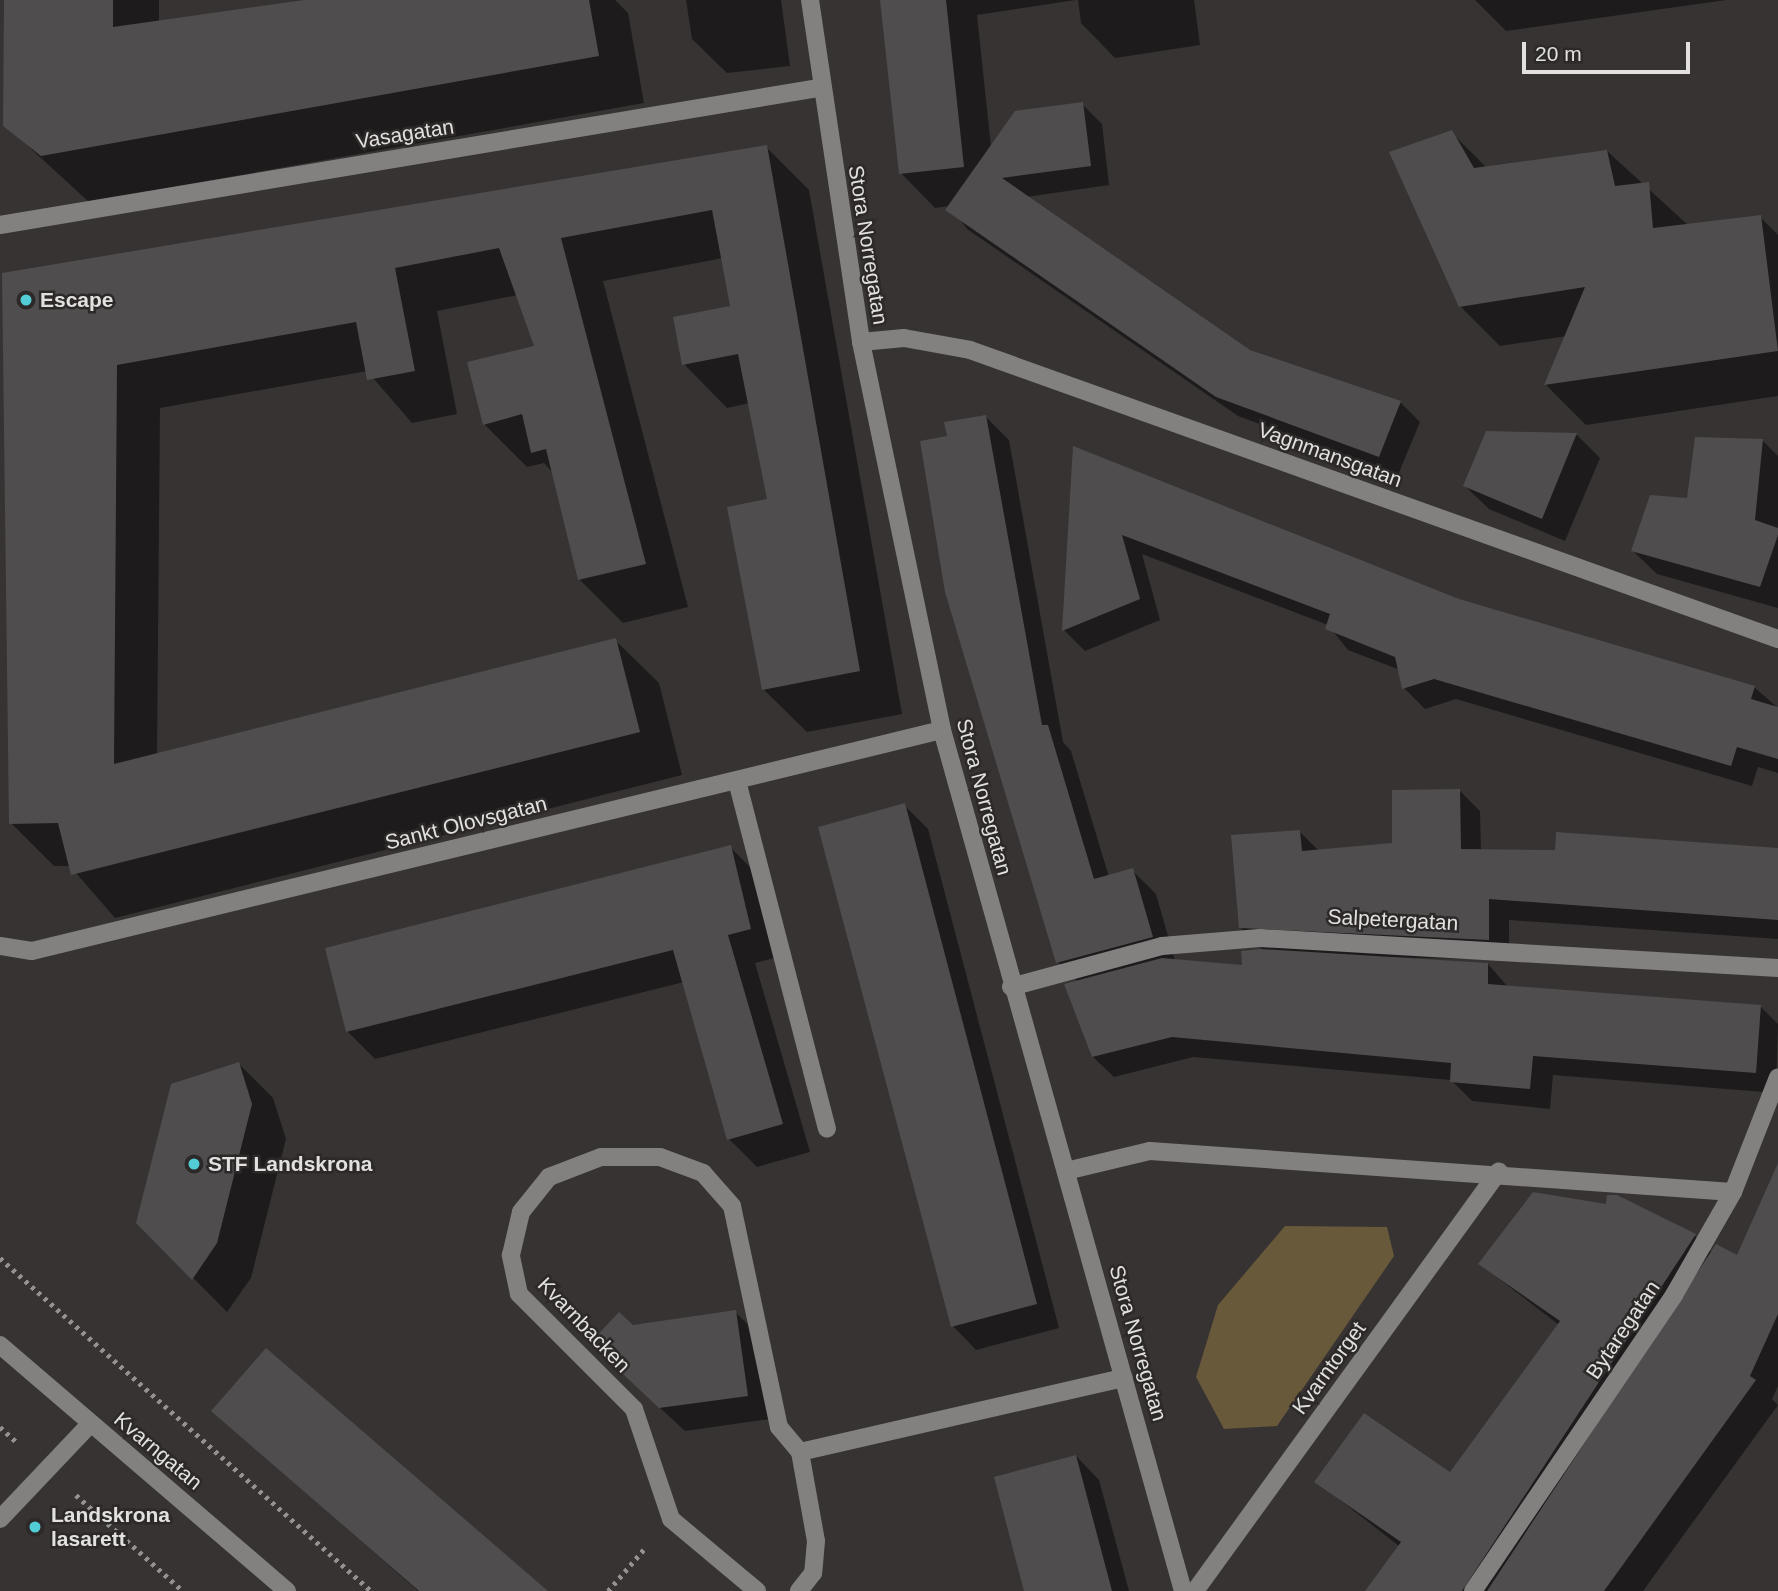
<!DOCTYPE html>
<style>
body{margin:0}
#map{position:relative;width:1778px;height:1591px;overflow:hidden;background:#373333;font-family:Arial,sans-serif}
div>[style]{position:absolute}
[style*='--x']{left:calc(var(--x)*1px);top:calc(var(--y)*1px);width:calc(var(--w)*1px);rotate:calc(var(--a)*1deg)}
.green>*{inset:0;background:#68593b}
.shadow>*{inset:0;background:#0007}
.building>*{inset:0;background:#504d4f}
.path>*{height:4.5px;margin-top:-2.25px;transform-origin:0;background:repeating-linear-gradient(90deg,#949191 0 3.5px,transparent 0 8.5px)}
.minor>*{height:18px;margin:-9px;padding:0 9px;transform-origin:9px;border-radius:9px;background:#838180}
.dots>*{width:19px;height:19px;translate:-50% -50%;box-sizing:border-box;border:4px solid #2d2929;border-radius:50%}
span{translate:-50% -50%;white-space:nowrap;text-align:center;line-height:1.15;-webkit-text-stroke:5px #2d2929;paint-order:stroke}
.street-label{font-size:21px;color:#e3e0e0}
.poi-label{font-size:21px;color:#e3e0e0;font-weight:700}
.left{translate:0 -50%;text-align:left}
.scale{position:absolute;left:1522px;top:42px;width:168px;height:32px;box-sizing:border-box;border:4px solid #e3e0e0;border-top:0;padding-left:9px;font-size:21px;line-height:24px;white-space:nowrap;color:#e3e0e0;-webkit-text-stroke:5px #2d2929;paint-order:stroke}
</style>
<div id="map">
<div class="green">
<i style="clip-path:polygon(1285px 1226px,1387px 1227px,1394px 1256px,1277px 1426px,1224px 1429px,1196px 1377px,1218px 1305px)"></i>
</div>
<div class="shadow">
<i style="clip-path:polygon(5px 0,159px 0,159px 22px,303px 0,615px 0,628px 13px,644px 103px,89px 202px,5px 125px)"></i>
<i style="clip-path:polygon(686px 0,781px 0,790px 66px,727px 73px,692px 39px)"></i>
<i style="clip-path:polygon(882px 0,1076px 0,977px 15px,991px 147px,1082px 104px,1102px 124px,1109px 185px,1026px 197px,1249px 351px,1400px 402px,1420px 422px,1398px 475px,1238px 416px,967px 229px,950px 206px,935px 208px,901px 173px)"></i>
<i style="clip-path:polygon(1078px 0,1194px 0,1200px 45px,1115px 58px,1081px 23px)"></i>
<i style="clip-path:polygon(1475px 0,1726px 0,1506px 31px)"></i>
<i style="clip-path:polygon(1451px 132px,1487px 168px,1607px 151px,1688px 225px,1760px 217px,1778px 235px,1778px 396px,1586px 425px,1546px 385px,1567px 336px,1500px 346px,1460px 306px)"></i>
<i style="clip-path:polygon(766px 147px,809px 190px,902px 714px,807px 732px,763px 689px,769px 500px,750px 403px,727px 408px,684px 364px,732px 307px,723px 258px,603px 281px,688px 607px,623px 623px,579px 579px,553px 473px,544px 463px,527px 467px,484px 424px,536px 347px,518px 295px,437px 311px,457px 414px,412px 423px,367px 371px,160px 408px,157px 755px,615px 640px,659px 683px,682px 775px,115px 918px,70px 866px,54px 866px,11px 823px,4px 274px)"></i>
<i style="clip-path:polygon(986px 417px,1009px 440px,1063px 742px,1071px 751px,1109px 877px,1132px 870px,1156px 894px,1175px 961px,1244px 967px,1264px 951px,1241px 928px,1300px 832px,1320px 852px,1394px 845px,1459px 790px,1480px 811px,1481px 851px,1778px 850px,1778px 939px,1509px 920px,1509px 960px,1339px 956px,1488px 964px,1508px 987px,1761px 1007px,1778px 1024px,1776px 1093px,1553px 1075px,1550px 1109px,1472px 1101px,1451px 1080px,1193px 1057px,1114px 1077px,1093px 1057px,1078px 982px,1058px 962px,949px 438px)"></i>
<i style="clip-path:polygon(1487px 432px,1577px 435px,1600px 458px,1565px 541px,1489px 509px,1465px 486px)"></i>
<i style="clip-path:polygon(1762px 440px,1778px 456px,1778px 608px,1657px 574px,1633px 551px)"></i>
<i style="clip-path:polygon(1075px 448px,1458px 601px,1754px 687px,1778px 708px,1778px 773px,1758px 767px,1752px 786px,1456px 699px,1425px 709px,1404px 688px,1400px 670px,1348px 650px,1328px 625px,1142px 554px,1160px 620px,1085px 651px,1064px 630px)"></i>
<i style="clip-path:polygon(904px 805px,928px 829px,1059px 1328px,976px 1350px,953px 1326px)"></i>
<i style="clip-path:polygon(730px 847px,758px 875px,778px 957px,755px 963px,810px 1152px,757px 1167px,729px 1139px,684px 982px,375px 1059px,347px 1031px)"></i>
<i style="clip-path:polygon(239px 1064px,273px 1098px,286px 1139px,251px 1278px,227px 1312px,138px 1222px)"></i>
<i style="clip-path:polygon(1778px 1169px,1778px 1386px,1772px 1399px,1778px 1405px,1643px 1591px,1367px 1591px,1399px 1546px,1317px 1482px,1450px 1474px,1559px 1325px,1480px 1264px,1695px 1236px,1712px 1253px,1737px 1257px)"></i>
<i style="clip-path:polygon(735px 1312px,759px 1335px,770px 1419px,685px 1431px,616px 1367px)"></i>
<i style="clip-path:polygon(213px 1411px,543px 1591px,418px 1591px)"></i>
<i style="clip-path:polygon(1076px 1456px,1099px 1480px,1129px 1591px,1025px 1591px)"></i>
</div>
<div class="building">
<i style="clip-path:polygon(4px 0,113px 0,113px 27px,303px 0,589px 0,599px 56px,41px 156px,3px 126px)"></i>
<i style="clip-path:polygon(880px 0,946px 0,964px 167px,899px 174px)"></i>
<i style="clip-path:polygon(1083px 102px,1091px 166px,1002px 178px,1250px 350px,1401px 401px,1379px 457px,1216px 397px,945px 210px,1015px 111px)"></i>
<i style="clip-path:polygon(1452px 130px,1474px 168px,1607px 150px,1615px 186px,1649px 182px,1653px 228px,1761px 215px,1778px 351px,1544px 385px,1585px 287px,1459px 307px,1389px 152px)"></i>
<i style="clip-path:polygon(767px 145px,860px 671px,762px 690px,727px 507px,767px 499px,738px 354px,682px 365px,673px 317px,730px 306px,712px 210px,561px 238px,646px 564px,578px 580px,546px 449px,531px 453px,522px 414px,483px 425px,467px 362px,534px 346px,499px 248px,395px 268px,415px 371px,367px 380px,356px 322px,117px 365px,114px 764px,616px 638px,640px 732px,71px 875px,58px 823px,9px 824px,2px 273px)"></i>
<i style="clip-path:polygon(986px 415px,1042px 725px,1048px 725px,1094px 879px,1133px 868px,1153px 937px,1056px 963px,945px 592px,920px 441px,947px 436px,944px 422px)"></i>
<i style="clip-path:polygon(1486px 431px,1577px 433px,1542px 519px,1463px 486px)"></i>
<i style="clip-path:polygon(1695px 437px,1763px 439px,1755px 520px,1778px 528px,1778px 535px,1760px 587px,1631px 551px,1650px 495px,1687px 498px)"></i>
<i style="clip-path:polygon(1073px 446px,1459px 599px,1755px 686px,1751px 699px,1778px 707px,1778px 759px,1737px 747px,1731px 766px,1434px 679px,1402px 689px,1395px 657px,1325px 629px,1330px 614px,1122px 535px,1140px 599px,1062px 631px)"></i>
<i style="clip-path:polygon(1460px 789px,1461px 849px,1555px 850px,1556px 832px,1778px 848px,1778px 920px,1489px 899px,1489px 940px,1239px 928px,1231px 835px,1300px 830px,1302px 851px,1392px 843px,1392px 790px)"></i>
<i style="clip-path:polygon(905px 803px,1037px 1304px,951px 1327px,818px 827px)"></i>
<i style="clip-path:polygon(731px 845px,751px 929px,728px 935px,783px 1124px,727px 1140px,673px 950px,346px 1032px,325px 948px)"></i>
<i style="clip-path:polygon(1260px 949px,1488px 963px,1488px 984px,1761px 1005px,1756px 1073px,1533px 1056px,1530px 1089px,1450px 1082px,1451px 1063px,1172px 1037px,1092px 1057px,1064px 984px,1162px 958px,1242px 965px,1241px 951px)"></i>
<i style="clip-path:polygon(239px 1062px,252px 1104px,217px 1243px,192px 1280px,136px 1223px,171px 1084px)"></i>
<i style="clip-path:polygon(1778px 1163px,1778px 1314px,1750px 1376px,1756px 1380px,1604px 1591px,1487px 1591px,1716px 1244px,1737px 1255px)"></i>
<i style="clip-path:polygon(1533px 1192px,1606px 1204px,1607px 1195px,1617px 1195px,1696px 1234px,1462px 1591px,1365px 1591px,1401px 1542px,1314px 1482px,1364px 1413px,1450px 1472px,1560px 1321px,1478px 1264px)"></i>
<i style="clip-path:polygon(736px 1310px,748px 1396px,659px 1408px,590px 1343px,619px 1312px,633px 1325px)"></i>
<i style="clip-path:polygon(266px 1348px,352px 1422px,548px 1591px,419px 1591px,211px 1411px)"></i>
<i style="clip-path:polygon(1076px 1455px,1112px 1591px,1024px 1591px,994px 1477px)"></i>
</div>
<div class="path">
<i style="--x:0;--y:1258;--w:499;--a:41.9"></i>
<i style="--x:0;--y:1427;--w:24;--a:42"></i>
<i style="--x:76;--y:1495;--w:144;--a:41.9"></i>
<i style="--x:608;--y:1591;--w:57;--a:-49.3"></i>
</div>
<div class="minor">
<i style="--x:810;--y:0;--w:346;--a:81.5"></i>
<i style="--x:861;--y:342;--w:396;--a:78.2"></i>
<i style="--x:942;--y:730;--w:894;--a:74.36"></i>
<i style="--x:0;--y:225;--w:829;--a:-9.51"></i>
<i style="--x:861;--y:342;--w:43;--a:-5.3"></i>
<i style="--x:904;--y:338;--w:67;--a:10.3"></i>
<i style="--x:970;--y:350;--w:858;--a:19.68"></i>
<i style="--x:737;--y:781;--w:359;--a:75.5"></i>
<i style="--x:0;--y:946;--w:32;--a:9"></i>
<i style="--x:32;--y:951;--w:936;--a:-13.65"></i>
<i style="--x:1011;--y:987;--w:156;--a:-15.2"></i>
<i style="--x:1162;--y:946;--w:98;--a:-4.7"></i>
<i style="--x:1260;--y:938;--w:519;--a:3.31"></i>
<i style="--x:1066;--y:1171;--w:86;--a:-13.4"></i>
<i style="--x:1150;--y:1151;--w:584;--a:4.02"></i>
<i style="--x:0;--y:1345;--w:378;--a:40.6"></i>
<i style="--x:800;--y:1452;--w:332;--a:-12.9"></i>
<i style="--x:0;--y:1519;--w:132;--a:-46.5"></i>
<i style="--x:757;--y:1591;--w:112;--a:-140.1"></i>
<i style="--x:671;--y:1519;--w:116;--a:-108.6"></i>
<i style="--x:634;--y:1409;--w:163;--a:-135"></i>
<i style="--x:519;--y:1294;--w:40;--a:-102"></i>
<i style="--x:511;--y:1255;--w:44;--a:-76.9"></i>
<i style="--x:521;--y:1212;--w:45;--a:-51.3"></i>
<i style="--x:549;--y:1177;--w:56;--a:-21"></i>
<i style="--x:601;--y:1157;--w:59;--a:0"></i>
<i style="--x:660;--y:1157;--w:46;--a:20.4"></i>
<i style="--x:703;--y:1173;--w:44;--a:48.7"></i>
<i style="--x:732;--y:1206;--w:226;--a:78"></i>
<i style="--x:779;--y:1427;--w:33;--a:50"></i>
<i style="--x:800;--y:1452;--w:90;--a:79.8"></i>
<i style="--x:816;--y:1541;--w:32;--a:95"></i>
<i style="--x:813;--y:1573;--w:23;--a:128"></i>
<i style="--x:1195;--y:1591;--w:518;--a:-54.1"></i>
<i style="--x:1473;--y:1591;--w:358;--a:-55.8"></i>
<i style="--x:1674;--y:1295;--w:119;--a:-60.2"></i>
<i style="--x:1733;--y:1192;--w:123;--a:-68.6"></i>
</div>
<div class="dots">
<i style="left:26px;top:300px;background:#52ccd5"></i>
<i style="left:194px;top:1164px;background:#52ccd5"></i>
<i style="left:35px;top:1527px;background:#52ccd5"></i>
</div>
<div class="street-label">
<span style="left:405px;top:134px;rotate:-9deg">Vasagatan</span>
<span style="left:868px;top:245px;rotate:81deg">Stora Norregatan</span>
<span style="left:1330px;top:455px;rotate:20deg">Vagnmansgatan</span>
<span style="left:984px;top:797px;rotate:75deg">Stora Norregatan</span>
<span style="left:466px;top:823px;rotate:-14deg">Sankt Olovsgatan</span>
<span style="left:1393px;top:920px;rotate:3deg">Salpetergatan</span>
<span style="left:584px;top:1325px;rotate:46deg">Kvarnbacken</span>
<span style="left:1623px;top:1330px;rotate:-56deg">Bytaregatan</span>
<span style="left:1138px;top:1343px;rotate:74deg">Stora Norregatan</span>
<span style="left:1329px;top:1368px;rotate:-54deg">Kvarntorget</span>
<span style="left:158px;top:1451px;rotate:40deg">Kvarngatan</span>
</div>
<div class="poi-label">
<span class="left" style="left:40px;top:300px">Escape</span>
<span class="left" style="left:208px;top:1164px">STF Landskrona</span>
<span class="left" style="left:51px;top:1527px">Landskrona<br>lasarett</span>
</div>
<div class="scale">20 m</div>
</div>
